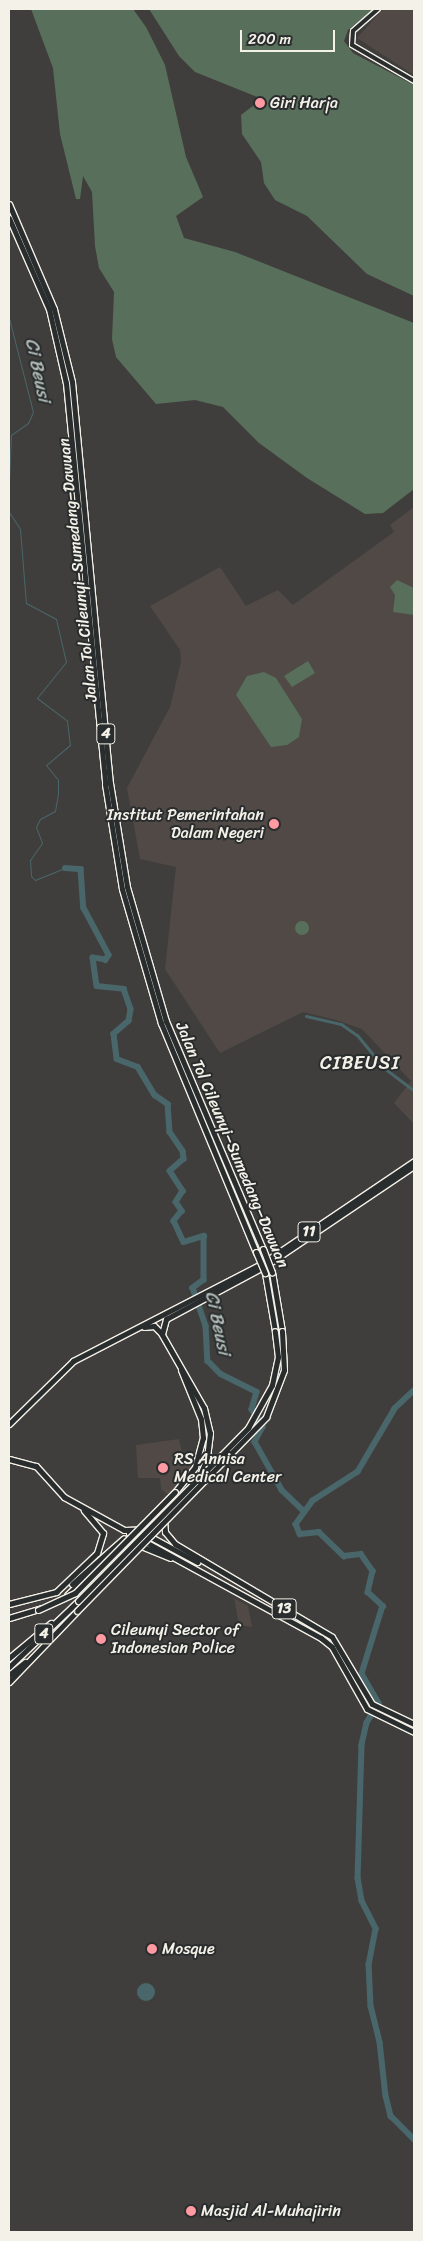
<!DOCTYPE html>
<meta charset="utf-8">
<style>
body{margin:0}
#map{position:relative;width:423px;height:2241px;overflow:hidden;background:#403e3c;font-family:Sriracha,sans-serif}
div>[style]{position:absolute}
[style*='--x']{left:calc(var(--x)*1px);top:calc(var(--y)*1px);width:calc(var(--w)*1px);rotate:calc(var(--a)*1deg)}
.built>*{inset:0;background:#504945}
.green>*{inset:0;background:#586f5b}
.round{border-radius:50%}
.water>*{inset:0;background:#49676a}
.stream>*{height:1px;margin:-0.5px;padding:0 0.5px;transform-origin:0.5px;border-radius:0.5px;background:#49676a}
.canal>*{height:3px;margin:-1.5px;padding:0 1.5px;transform-origin:1.5px;border-radius:1.5px;background:#49676a}
.river>*{height:5.5px;margin:-2.75px;padding:0 2.75px;transform-origin:2.75px;border-radius:2.75px;background:#49676a}
.roads{filter:drop-shadow(1px 0 #f4f1e8) drop-shadow(-1px 0 #f4f1e8) drop-shadow(0 1px #f4f1e8) drop-shadow(0 -1px #f4f1e8)}
.secondary>*{height:4px;margin:-2px;padding:0 2px;transform-origin:2px;border-radius:2px;background:#2a2d2e}
.highway>*{height:5px;margin:-2.5px;padding:0 2.5px;transform-origin:2.5px;border-radius:2.5px;background:#2a2d2e}
.bridges{filter:drop-shadow(1px 0 #f4f1e8) drop-shadow(-1px 0 #f4f1e8) drop-shadow(0 1px #f4f1e8) drop-shadow(0 -1px #f4f1e8)}
.highway-bridge>*{height:5px;margin:-2.5px;padding:0 2.5px;transform-origin:2.5px;border-radius:2.5px;background:#2a2d2e}
.dots>*{width:14px;height:14px;translate:-50% -50%;box-sizing:border-box;border:2px solid #2a2d2e;border-radius:50%}
span{translate:-50% -50%;white-space:nowrap;text-align:center;line-height:1.15;-webkit-text-stroke:4px #2a2d2e;paint-order:stroke}
.shield-label span{padding:1px 4px;background:#2a2d2e;border:1px solid;border-radius:4px;-webkit-text-stroke-width:0}
.shield-label{font-size:15px;color:#f4f1e8;font-weight:700}
.poi-label{font-size:16px;color:#f4f1e8}
.left{translate:0 -50%;text-align:left}
.right{translate:-100% -50%;text-align:right}
.street-label{font-size:16px;color:#f4f1e8}
.water-label{font-size:18px;color:#b0bab6;font-style:italic}
.quarter-label{font-size:19px;color:#f4f1e8;letter-spacing:1px}
.frame{position:absolute;inset:0;border:10px solid #f4f1e8;pointer-events:none}
.scale{position:absolute;left:240px;top:30px;width:95px;height:22px;box-sizing:border-box;border:2px solid #f4f1e8;border-top:0;padding-left:6px;font-size:15px;line-height:18px;white-space:nowrap;color:#f4f1e8;-webkit-text-stroke:4px #2a2d2e;paint-order:stroke}
</style>
<div id="map">
<div class="built">
<i style="clip-path:polygon(383px 9px,414px 9px,414px 75px,357px 38px)"></i>
<i style="clip-path:polygon(414px 507px,414px 1124px,394px 1103px,411px 1081px,362px 1029px,336px 1020px,303px 1012px,220px 1053px,165px 969px,176px 867px,140px 859px,127px 788px,170px 707px,181px 662px,180px 650px,150px 606px,220px 567px,246px 606px,278px 590px,293px 605px,394px 532px,390px 525px)"></i>
<i style="clip-path:polygon(179px 1439px,182px 1453px,192px 1464px,187px 1478px,170px 1496px,161px 1489px,160px 1478px,138px 1478px,136px 1445px)"></i>
<i style="clip-path:polygon(234px 1598px,248px 1606px,252px 1627px,239px 1625px)"></i>
</div>
<div class="green">
<i style="clip-path:polygon(31px 9px,133px 9px,146px 27px,165px 65px,186px 157px,203px 197px,176px 216px,184px 238px,235px 252px,414px 323px,414px 489px,383px 513px,365px 514px,307px 478px,259px 443px,223px 407px,195px 400px,156px 404px,116px 357px,112px 339px,114px 292px,99px 268px,95px 246px,92px 192px,83px 176px,80px 199px,76px 199px,60px 134px,53px 68px)"></i>
<i style="clip-path:polygon(149px 9px,374px 9px,348px 30px,344px 41px,353px 53px,414px 85px,414px 296px,367px 274px,307px 216px,275px 200px,264px 183px,261px 162px,242px 134px,241px 115px,262px 99px,195px 72px,179px 56px)"></i>
<i style="clip-path:polygon(397px 580px,414px 588px,414px 615px,393px 612px,395px 595px,390px 587px)"></i>
<i style="clip-path:polygon(308px 661px,315px 673px,292px 687px,284px 676px)"></i>
<i style="clip-path:polygon(264px 672px,276px 678px,302px 719px,299px 737px,287px 745px,271px 747px,236px 695px,247px 676px)"></i>
<i class="round" style="left:295px;top:921px;width:14px;height:14px"></i>
</div>
<div class="water">
<i class="round" style="left:137px;top:1983px;width:18px;height:18px"></i>
</div>
<div class="stream">
<i style="--x:9;--y:318;--w:97;--a:75.7"></i>
<i style="--x:33;--y:412;--w:12;--a:114"></i>
<i style="--x:28;--y:423;--w:21;--a:145"></i>
<i style="--x:11;--y:435;--w:45;--a:92.5"></i>
<i style="--x:9;--y:512;--w:20;--a:57"></i>
<i style="--x:20;--y:529;--w:74;--a:85.4"></i>
<i style="--x:26;--y:603;--w:34;--a:28"></i>
<i style="--x:56;--y:619;--w:44;--a:76.9"></i>
<i style="--x:66;--y:662;--w:46;--a:128.9"></i>
<i style="--x:37;--y:698;--w:38;--a:37"></i>
<i style="--x:67;--y:721;--w:24;--a:83"></i>
<i style="--x:70;--y:745;--w:31;--a:140"></i>
<i style="--x:46;--y:765;--w:19;--a:51"></i>
<i style="--x:58;--y:780;--w:14;--a:90"></i>
<i style="--x:58;--y:794;--w:17;--a:100"></i>
<i style="--x:55;--y:811;--w:17;--a:152"></i>
<i style="--x:40;--y:819;--w:9;--a:117"></i>
<i style="--x:36;--y:827;--w:17;--a:69"></i>
<i style="--x:42;--y:843;--w:21;--a:125"></i>
<i style="--x:30;--y:860;--w:16;--a:86"></i>
<i style="--x:31;--y:876;--w:6;--a:45"></i>
<i style="--x:35;--y:880;--w:32;--a:-22"></i>
</div>
<div class="canal">
<i style="--x:306;--y:1016;--w:36;--a:13"></i>
<i style="--x:341;--y:1024;--w:19;--a:35"></i>
<i style="--x:357;--y:1035;--w:43;--a:50.7"></i>
<i style="--x:384;--y:1068;--w:38;--a:37"></i>
</div>
<div class="river">
<i style="--x:65;--y:868;--w:16;--a:4"></i>
<i style="--x:81;--y:869;--w:39;--a:86"></i>
<i style="--x:84;--y:908;--w:53;--a:62"></i>
<i style="--x:109;--y:955;--w:6;--a:121"></i>
<i style="--x:106;--y:960;--w:13;--a:-171"></i>
<i style="--x:93;--y:958;--w:28;--a:82"></i>
<i style="--x:97;--y:986;--w:27;--a:6"></i>
<i style="--x:124;--y:989;--w:21;--a:71"></i>
<i style="--x:131;--y:1009;--w:12;--a:99"></i>
<i style="--x:129;--y:1021;--w:20;--a:139"></i>
<i style="--x:114;--y:1034;--w:25;--a:83"></i>
<i style="--x:117;--y:1059;--w:22;--a:21"></i>
<i style="--x:138;--y:1067;--w:33;--a:59"></i>
<i style="--x:155;--y:1095;--w:16;--a:35"></i>
<i style="--x:168;--y:1104;--w:28;--a:86"></i>
<i style="--x:170;--y:1132;--w:23;--a:56"></i>
<i style="--x:183;--y:1151;--w:8;--a:83"></i>
<i style="--x:184;--y:1159;--w:18;--a:139"></i>
<i style="--x:170;--y:1171;--w:24;--a:57"></i>
<i style="--x:183;--y:1191;--w:13;--a:122"></i>
<i style="--x:176;--y:1202;--w:11;--a:56"></i>
<i style="--x:182;--y:1211;--w:13;--a:129"></i>
<i style="--x:174;--y:1221;--w:23;--a:65"></i>
<i style="--x:184;--y:1242;--w:21;--a:-17"></i>
<i style="--x:204;--y:1236;--w:44;--a:90"></i>
<i style="--x:204;--y:1280;--w:14;--a:144"></i>
<i style="--x:193;--y:1288;--w:40;--a:71.1"></i>
<i style="--x:206;--y:1326;--w:35;--a:87"></i>
<i style="--x:208;--y:1361;--w:18;--a:45"></i>
<i style="--x:221;--y:1374;--w:40;--a:26.6"></i>
<i style="--x:257;--y:1392;--w:18;--a:106"></i>
<i style="--x:252;--y:1409;--w:21;--a:59"></i>
<i style="--x:263;--y:1427;--w:17;--a:118"></i>
<i style="--x:255;--y:1442;--w:55;--a:60.6"></i>
<i style="--x:282;--y:1490;--w:29;--a:44"></i>
<i style="--x:414;--y:1391;--w:26;--a:137"></i>
<i style="--x:395;--y:1409;--w:73;--a:120.4"></i>
<i style="--x:358;--y:1472;--w:54;--a:147.2"></i>
<i style="--x:313;--y:1501;--w:29;--a:126"></i>
<i style="--x:296;--y:1524;--w:11;--a:68"></i>
<i style="--x:300;--y:1534;--w:19;--a:-6"></i>
<i style="--x:319;--y:1532;--w:35;--a:44"></i>
<i style="--x:344;--y:1556;--w:17;--a:-7"></i>
<i style="--x:361;--y:1554;--w:21;--a:55"></i>
<i style="--x:373;--y:1571;--w:22;--a:103"></i>
<i style="--x:368;--y:1592;--w:21;--a:43"></i>
<i style="--x:383;--y:1606;--w:71;--a:107.2"></i>
<i style="--x:362;--y:1674;--w:34;--a:60"></i>
<i style="--x:379;--y:1703;--w:23;--a:121"></i>
<i style="--x:367;--y:1723;--w:23;--a:103"></i>
<i style="--x:362;--y:1745;--w:133;--a:91.7"></i>
<i style="--x:358;--y:1878;--w:23;--a:80"></i>
<i style="--x:362;--y:1901;--w:31;--a:63"></i>
<i style="--x:376;--y:1929;--w:36;--a:101"></i>
<i style="--x:369;--y:1964;--w:42;--a:87.3"></i>
<i style="--x:371;--y:2006;--w:37;--a:76"></i>
<i style="--x:380;--y:2042;--w:54;--a:83.7"></i>
<i style="--x:386;--y:2096;--w:21;--a:76"></i>
<i style="--x:391;--y:2116;--w:33;--a:45"></i>
</div>
<div class="roads">
<div class="secondary">
<i style="--x:378;--y:9;--w:33;--a:139"></i>
<i style="--x:353;--y:31;--w:14;--a:94"></i>
<i style="--x:352;--y:45;--w:72;--a:30.1"></i>
</div>
<div class="highway">
<i style="--x:9;--y:204;--w:114;--a:66.8"></i>
<i style="--x:54;--y:309;--w:75;--a:76.1"></i>
<i style="--x:72;--y:382;--w:403;--a:84.6"></i>
<i style="--x:110;--y:783;--w:105;--a:80.7"></i>
<i style="--x:127;--y:887;--w:140;--a:73.8"></i>
<i style="--x:166;--y:1021;--w:248;--a:67"></i>
<i style="--x:9;--y:218;--w:99;--a:66.3"></i>
<i style="--x:49;--y:309;--w:76;--a:77.1"></i>
<i style="--x:66;--y:383;--w:403;--a:84.4"></i>
<i style="--x:105;--y:784;--w:106;--a:80.8"></i>
<i style="--x:122;--y:889;--w:140;--a:73.8"></i>
<i style="--x:161;--y:1023;--w:248;--a:67.5"></i>
<i style="--x:272;--y:1272;--w:60;--a:80.4"></i>
<i style="--x:265;--y:1273;--w:59;--a:80.2"></i>
<i style="--x:144;--y:1327;--w:10;--a:-6"></i>
<i style="--x:154;--y:1326;--w:10;--a:45"></i>
<i style="--x:161;--y:1333;--w:86;--a:60.2"></i>
<i style="--x:204;--y:1408;--w:26;--a:77"></i>
<i style="--x:210;--y:1433;--w:25;--a:97"></i>
<i style="--x:207;--y:1458;--w:27;--a:112"></i>
<i style="--x:197;--y:1483;--w:49;--a:134.2"></i>
<i style="--x:162;--y:1334;--w:16;--a:-75"></i>
<i style="--x:166;--y:1319;--w:112;--a:-28.2"></i>
<i style="--x:265;--y:1266;--w:179;--a:-33.9"></i>
<i style="--x:9;--y:1424;--w:90;--a:-44.5"></i>
<i style="--x:73;--y:1361;--w:214;--a:-27.3"></i>
<i style="--x:263;--y:1263;--w:182;--a:-34"></i>
<i style="--x:9;--y:1459;--w:28;--a:15"></i>
<i style="--x:36;--y:1466;--w:42;--a:47.9"></i>
<i style="--x:64;--y:1497;--w:68;--a:28.8"></i>
<i style="--x:124;--y:1530;--w:24;--a:-2"></i>
<i style="--x:175;--y:1492;--w:32;--a:-51"></i>
<i style="--x:195;--y:1467;--w:30;--a:-75"></i>
<i style="--x:203;--y:1438;--w:19;--a:-96"></i>
<i style="--x:201;--y:1419;--w:53;--a:-112.2"></i>
<i style="--x:164;--y:1520;--w:12;--a:85"></i>
<i style="--x:165;--y:1532;--w:16;--a:50"></i>
<i style="--x:175;--y:1544;--w:182;--a:30.6"></i>
<i style="--x:332;--y:1637;--w:78;--a:59.2"></i>
<i style="--x:372;--y:1704;--w:47;--a:25.5"></i>
<i style="--x:129;--y:1533;--w:219;--a:28.7"></i>
<i style="--x:321;--y:1638;--w:14;--a:39"></i>
<i style="--x:332;--y:1647;--w:71;--a:60.6"></i>
<i style="--x:367;--y:1709;--w:52;--a:26.1"></i>
<i style="--x:149;--y:1536;--w:55;--a:28.4"></i>
<i style="--x:72;--y:1584;--w:69;--a:-41.5"></i>
<i style="--x:67;--y:1595;--w:72;--a:-43.9"></i>
<i style="--x:119;--y:1545;--w:17;--a:-3"></i>
<i style="--x:136;--y:1544;--w:37;--a:22"></i>
<i style="--x:9;--y:1604;--w:49;--a:-14.3"></i>
<i style="--x:56;--y:1592;--w:57;--a:-43.6"></i>
<i style="--x:97;--y:1553;--w:21;--a:-73"></i>
<i style="--x:103;--y:1533;--w:30;--a:-130"></i>
<i style="--x:9;--y:1618;--w:34;--a:-17"></i>
<i style="--x:9;--y:1658;--w:55;--a:-39.8"></i>
<i style="--x:9;--y:1667;--w:95;--a:-43.7"></i>
<i style="--x:9;--y:1675;--w:21;--a:-39"></i>
<i style="--x:9;--y:1682;--w:98;--a:-46.2"></i>
</div>
</div>
<div class="bridges">
<div class="highway-bridge">
<i style="--x:263;--y:1249;--w:25;--a:69"></i>
<i style="--x:256;--y:1252;--w:23;--a:67"></i>
<i style="--x:78;--y:1601;--w:243;--a:-45.5"></i>
<i style="--x:248;--y:1428;--w:49;--a:-60.8"></i>
<i style="--x:272;--y:1385;--w:29;--a:-78"></i>
<i style="--x:278;--y:1357;--w:26;--a:-97"></i>
<i style="--x:38;--y:1610;--w:41;--a:-24.7"></i>
<i style="--x:75;--y:1593;--w:142;--a:-45.3"></i>
<i style="--x:77;--y:1611;--w:271;--a:-45.7"></i>
<i style="--x:266;--y:1417;--w:50;--a:-69"></i>
<i style="--x:284;--y:1370;--w:39;--a:-93"></i>
</div>
</div>
<div class="dots">
<i style="left:260px;top:103px;background:#ff9aa2"></i>
<i style="left:274px;top:824px;background:#ff9aa2"></i>
<i style="left:163px;top:1468px;background:#ff9aa2"></i>
<i style="left:101px;top:1639px;background:#ff9aa2"></i>
<i style="left:152px;top:1949px;background:#ff9aa2"></i>
<i style="left:191px;top:2211px;background:#ff9aa2"></i>
</div>
<div class="shield-label">
<span style="left:106px;top:734px">4</span>
<span style="left:309px;top:1232px">11</span>
<span style="left:284px;top:1609px">13</span>
<span style="left:44px;top:1634px">4</span>
</div>
<div class="poi-label">
<span class="left" style="left:270px;top:103px">Giri Harja</span>
<span class="right" style="left:264px;top:824px">Institut Pemerintahan<br>Dalam Negeri</span>
<span class="left" style="left:174px;top:1468px">RS Annisa<br>Medical Center</span>
<span class="left" style="left:111px;top:1639px">Cileunyi Sector of<br>Indonesian Police</span>
<span class="left" style="left:162px;top:1949px">Mosque</span>
<span class="left" style="left:201px;top:2211px">Masjid Al-Muhajirin</span>
</div>
<div class="street-label">
<span style="left:78px;top:570px;rotate:-96deg">Jalan Tol Cileunyi–Sumedang–Dawuan</span>
<span style="left:232px;top:1145px;rotate:67deg">Jalan Tol Cileunyi–Sumedang–Dawuan</span>
</div>
<div class="water-label">
<span style="left:38px;top:370px;rotate:78deg">Ci Beusi</span>
<span style="left:218px;top:1323px;rotate:78deg">Ci Beusi</span>
</div>
<div class="quarter-label">
<span style="left:360px;top:1063px">CIBEUSI</span>
</div>
<div class="frame"></div>
<div class="scale">200 m</div>
</div>
